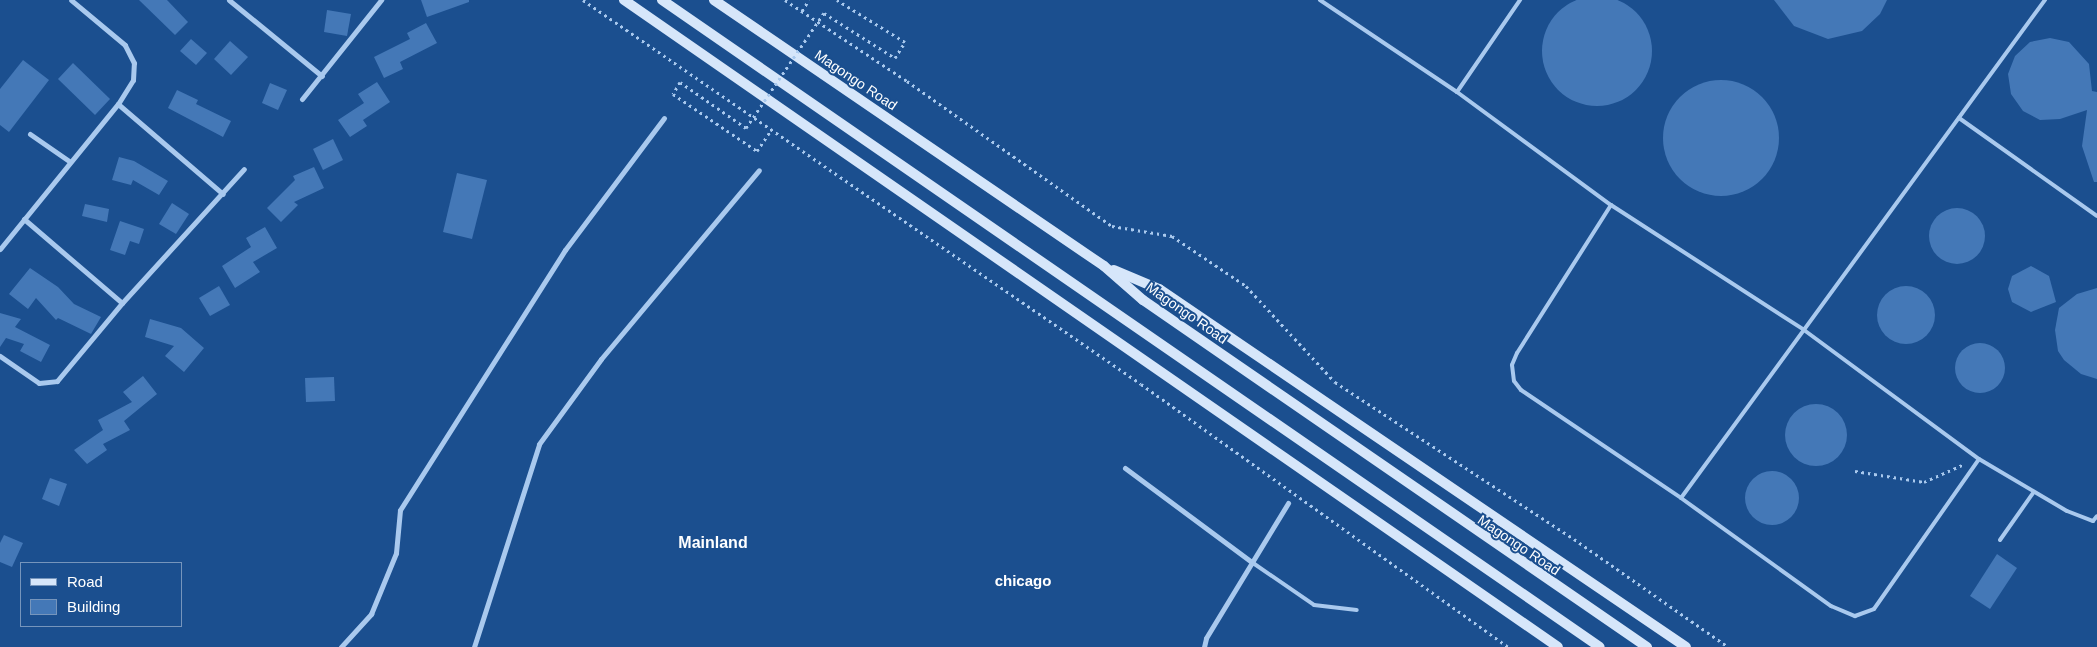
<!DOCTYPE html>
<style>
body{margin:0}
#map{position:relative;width:2097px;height:647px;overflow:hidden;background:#1b4f8f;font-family:Arial,sans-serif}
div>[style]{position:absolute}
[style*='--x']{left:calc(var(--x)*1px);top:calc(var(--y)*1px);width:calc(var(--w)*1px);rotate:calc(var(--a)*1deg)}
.building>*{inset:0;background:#4478b7}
.round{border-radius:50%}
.path>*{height:3px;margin-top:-1.5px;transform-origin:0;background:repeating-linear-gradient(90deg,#a9c9ee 0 2.5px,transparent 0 6.5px)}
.lane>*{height:4px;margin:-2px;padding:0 2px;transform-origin:2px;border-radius:2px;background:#a9c9ee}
.street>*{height:5px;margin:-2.5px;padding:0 2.5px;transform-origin:2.5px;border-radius:2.5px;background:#a9c9ee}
.secondary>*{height:10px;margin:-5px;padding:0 5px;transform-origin:5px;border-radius:5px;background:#d6e6fa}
.path-bridge>*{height:3px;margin-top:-1.5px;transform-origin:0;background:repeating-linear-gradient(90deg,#a9c9ee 0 2.5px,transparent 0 6.5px)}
span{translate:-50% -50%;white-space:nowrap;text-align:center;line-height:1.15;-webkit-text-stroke:4px #1b4f8f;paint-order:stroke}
.street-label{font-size:14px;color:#fff}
.neighbourhood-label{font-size:15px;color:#fff;font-weight:700}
.quarter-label{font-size:16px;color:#fff;font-weight:700}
.legend{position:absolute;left:20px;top:562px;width:162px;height:65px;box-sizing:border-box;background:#1b4f8f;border:1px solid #7695bc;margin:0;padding:6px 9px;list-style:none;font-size:15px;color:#fff}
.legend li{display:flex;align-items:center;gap:10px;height:25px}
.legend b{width:25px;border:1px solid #7695bc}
</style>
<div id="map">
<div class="building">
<i class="round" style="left:1542px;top:-4px;width:110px;height:110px"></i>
<i style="clip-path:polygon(139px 0,167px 0,188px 22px,175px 35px)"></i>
<i style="clip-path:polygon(421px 0,469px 0,469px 2px,427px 17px)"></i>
<i style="clip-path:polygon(1774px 0,1887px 0,1880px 14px,1862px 31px,1828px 39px,1794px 26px)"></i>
<i style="clip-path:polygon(327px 10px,351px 14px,347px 36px,324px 32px)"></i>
<i style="clip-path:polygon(426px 23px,437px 43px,400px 62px,403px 69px,384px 78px,374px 57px,410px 39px,407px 33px)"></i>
<i style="clip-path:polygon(2050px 38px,2069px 42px,2089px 64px,2092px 91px,2097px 92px,2097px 182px,2094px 182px,2082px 146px,2087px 110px,2060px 119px,2040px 120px,2023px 111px,2011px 94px,2008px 74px,2015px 56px,2030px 42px)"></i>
<i style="clip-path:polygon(191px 39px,207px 53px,196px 65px,180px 51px)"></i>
<i style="clip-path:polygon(230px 41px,248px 57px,231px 75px,214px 59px)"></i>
<i style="clip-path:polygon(23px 60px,49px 80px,9px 132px,0 125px,0 89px)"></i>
<i style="clip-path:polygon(73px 63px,110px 99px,95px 115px,58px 79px)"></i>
<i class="round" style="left:1663px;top:80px;width:116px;height:116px"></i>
<i style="clip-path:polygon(377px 82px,390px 102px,363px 120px,367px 126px,350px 137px,338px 120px,364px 103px,358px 94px)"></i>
<i style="clip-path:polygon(270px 83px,287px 90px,278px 110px,262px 103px)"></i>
<i style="clip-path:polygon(177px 90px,198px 100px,196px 104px,231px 121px,223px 137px,168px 108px)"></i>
<i style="clip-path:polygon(333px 139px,343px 160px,323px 170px,313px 149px)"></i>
<i style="clip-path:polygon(119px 157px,134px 161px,168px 181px,159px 195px,133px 180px,131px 185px,112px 180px)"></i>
<i style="clip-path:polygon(314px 167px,324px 188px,294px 202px,298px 205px,281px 222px,267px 208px,295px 180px,293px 176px)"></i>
<i style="clip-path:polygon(457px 173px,487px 180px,472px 239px,443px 232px)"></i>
<i style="clip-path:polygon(172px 203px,189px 214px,176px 234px,159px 224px)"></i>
<i style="clip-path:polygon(85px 204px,109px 209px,107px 222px,82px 216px)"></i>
<i class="round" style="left:1929px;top:208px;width:56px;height:56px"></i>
<i style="clip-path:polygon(120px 221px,144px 229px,139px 244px,130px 241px,125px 255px,110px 250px)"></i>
<i style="clip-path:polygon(265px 227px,277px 248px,253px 262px,260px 272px,235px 288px,222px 266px,251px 247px,246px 238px)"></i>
<i style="clip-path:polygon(2031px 266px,2049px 276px,2056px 302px,2031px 312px,2012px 302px,2008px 289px,2012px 276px)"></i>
<i style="clip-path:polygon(30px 268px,58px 287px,74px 304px,101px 317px,91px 334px,58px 318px,56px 320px,36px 298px,28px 309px,9px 294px)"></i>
<i class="round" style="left:1877px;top:286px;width:58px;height:58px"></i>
<i style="clip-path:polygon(219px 286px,230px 305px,210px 316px,199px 298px)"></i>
<i style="clip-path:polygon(2097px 288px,2097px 379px,2081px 374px,2064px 360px,2058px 351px,2055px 330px,2059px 308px,2077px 294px)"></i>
<i style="clip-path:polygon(0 313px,21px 319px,15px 327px,50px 345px,41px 362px,20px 351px,24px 344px,6px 338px,0 347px)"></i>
<i style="clip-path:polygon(150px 319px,181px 328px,204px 348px,184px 372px,165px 356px,174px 346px,145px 337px)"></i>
<i class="round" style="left:1955px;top:343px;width:50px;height:50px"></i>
<i style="clip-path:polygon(143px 376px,157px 394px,124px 421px,130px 430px,103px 444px,107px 450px,87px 464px,74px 450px,103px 430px,98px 420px,132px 402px,123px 392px)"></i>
<i style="clip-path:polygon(334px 377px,335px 401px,306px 402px,305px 378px)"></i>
<i class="round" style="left:1785px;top:404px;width:62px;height:62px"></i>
<i class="round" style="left:1745px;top:471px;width:54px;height:54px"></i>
<i style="clip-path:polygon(50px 478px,67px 484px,59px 506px,42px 499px)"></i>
<i style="clip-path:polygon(4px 535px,23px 543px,12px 567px,0 562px,0 543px)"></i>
<i style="clip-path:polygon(1997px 554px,2017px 568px,1990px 609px,1970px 596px)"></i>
</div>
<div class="path">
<i style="--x:583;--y:0;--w:677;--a:34.53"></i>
<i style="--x:1141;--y:384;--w:452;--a:35.6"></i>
<i style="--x:785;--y:0;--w:146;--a:33.6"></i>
<i style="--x:907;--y:81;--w:251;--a:35.3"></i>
<i style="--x:1112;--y:226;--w:61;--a:9.5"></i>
<i style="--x:1172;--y:236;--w:89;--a:34"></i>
<i style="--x:1246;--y:286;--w:131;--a:47.2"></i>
<i style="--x:1335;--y:382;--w:286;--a:33.3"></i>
<i style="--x:1574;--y:539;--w:188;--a:35"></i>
<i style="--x:802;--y:11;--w:13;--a:-58"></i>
<i style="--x:824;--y:13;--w:84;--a:32.4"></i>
<i style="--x:895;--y:58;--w:19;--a:-58"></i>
<i style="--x:905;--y:42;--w:80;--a:-148.3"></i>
<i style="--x:746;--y:128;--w:80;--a:-145.1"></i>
<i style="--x:680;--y:82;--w:14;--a:120"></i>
<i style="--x:673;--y:94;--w:102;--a:34.2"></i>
<i style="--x:757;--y:151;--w:25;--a:-56"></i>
<i style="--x:1855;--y:471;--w:70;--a:9.1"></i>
<i style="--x:1924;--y:482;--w:42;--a:-24.1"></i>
</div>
<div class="lane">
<i style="--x:1320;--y:0;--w:165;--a:33.9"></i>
<i style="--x:1457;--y:92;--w:191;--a:36.3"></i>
<i style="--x:1611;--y:205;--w:230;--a:32.9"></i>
<i style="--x:1804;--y:330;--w:217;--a:36.4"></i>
<i style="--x:1979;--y:459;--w:102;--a:30.6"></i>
<i style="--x:2067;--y:511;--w:28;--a:21"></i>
<i style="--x:2093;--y:521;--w:6;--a:-51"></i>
<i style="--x:1457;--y:92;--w:112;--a:-55.6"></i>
<i style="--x:1959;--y:118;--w:169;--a:35.4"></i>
<i style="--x:1611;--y:205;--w:175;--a:122.4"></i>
<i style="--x:1517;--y:353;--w:13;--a:113"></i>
<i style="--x:1512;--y:365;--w:16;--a:83"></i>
<i style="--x:1514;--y:381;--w:11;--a:52"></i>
<i style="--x:1521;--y:390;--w:193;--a:34"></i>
<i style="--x:1681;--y:498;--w:185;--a:35.8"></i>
<i style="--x:1831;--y:606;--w:26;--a:23"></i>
<i style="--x:1855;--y:616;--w:20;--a:-20"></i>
<i style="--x:1874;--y:609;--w:183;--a:-55"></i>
<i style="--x:1681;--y:498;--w:617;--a:-53.84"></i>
<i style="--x:2000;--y:540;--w:57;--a:-54.9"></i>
<i style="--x:1253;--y:563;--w:74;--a:34.5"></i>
<i style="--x:1314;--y:605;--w:43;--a:6.6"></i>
</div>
<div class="street">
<i style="--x:229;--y:0;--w:120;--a:39.3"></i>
<i style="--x:302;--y:99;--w:127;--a:-51.4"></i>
<i style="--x:118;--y:104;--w:138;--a:40.6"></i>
<i style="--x:30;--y:134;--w:47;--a:34.7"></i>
<i style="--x:24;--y:219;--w:129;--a:40.6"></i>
<i style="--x:0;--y:249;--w:187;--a:-50.9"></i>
<i style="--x:118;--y:104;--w:28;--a:-58"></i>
<i style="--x:133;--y:80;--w:17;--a:-87"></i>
<i style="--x:134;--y:63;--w:20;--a:-117"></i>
<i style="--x:125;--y:45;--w:70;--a:-140.2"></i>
<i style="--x:0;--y:356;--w:47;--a:34.7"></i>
<i style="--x:39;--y:383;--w:18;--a:-6"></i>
<i style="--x:57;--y:381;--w:102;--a:-50.2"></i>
<i style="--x:122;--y:303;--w:181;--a:-47.7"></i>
<i style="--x:1125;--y:468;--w:159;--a:36.6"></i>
<i style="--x:341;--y:647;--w:45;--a:-47.7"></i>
<i style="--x:371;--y:614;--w:66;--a:-67.7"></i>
<i style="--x:396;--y:553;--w:43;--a:-84.7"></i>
<i style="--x:400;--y:510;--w:308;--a:-57.6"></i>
<i style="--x:565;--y:250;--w:165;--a:-53.1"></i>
<i style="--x:474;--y:647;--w:213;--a:-72.2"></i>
<i style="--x:539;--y:444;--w:105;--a:-53.9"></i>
<i style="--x:601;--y:359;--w:246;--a:-50.1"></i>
<i style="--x:1204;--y:647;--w:9;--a:-77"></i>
<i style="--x:1206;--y:638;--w:158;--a:-58.7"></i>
</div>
<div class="secondary">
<i style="--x:624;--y:0;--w:1136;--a:34.71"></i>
<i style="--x:662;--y:0;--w:1139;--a:34.6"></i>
<i style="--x:714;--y:0;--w:472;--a:34.3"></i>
<i style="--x:1104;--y:266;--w:52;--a:41.1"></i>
<i style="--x:1143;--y:300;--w:612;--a:34.55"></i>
<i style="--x:1114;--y:270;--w:49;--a:22.9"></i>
<i style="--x:1159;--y:289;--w:637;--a:34.19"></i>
</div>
<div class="path-bridge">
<i style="--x:746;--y:128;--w:139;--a:-55.9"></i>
</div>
<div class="street-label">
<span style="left:856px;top:80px;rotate:34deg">Magongo Road</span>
<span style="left:1187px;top:313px;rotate:35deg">Magongo Road</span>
<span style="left:1519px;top:545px;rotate:34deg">Magongo Road</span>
</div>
<div class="neighbourhood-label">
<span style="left:1023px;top:581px">chicago</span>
</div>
<div class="quarter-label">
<span style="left:713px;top:543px">Mainland</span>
</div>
<ul class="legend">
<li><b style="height:6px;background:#d6e6fa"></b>Road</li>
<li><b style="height:14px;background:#4478b7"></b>Building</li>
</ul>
</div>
